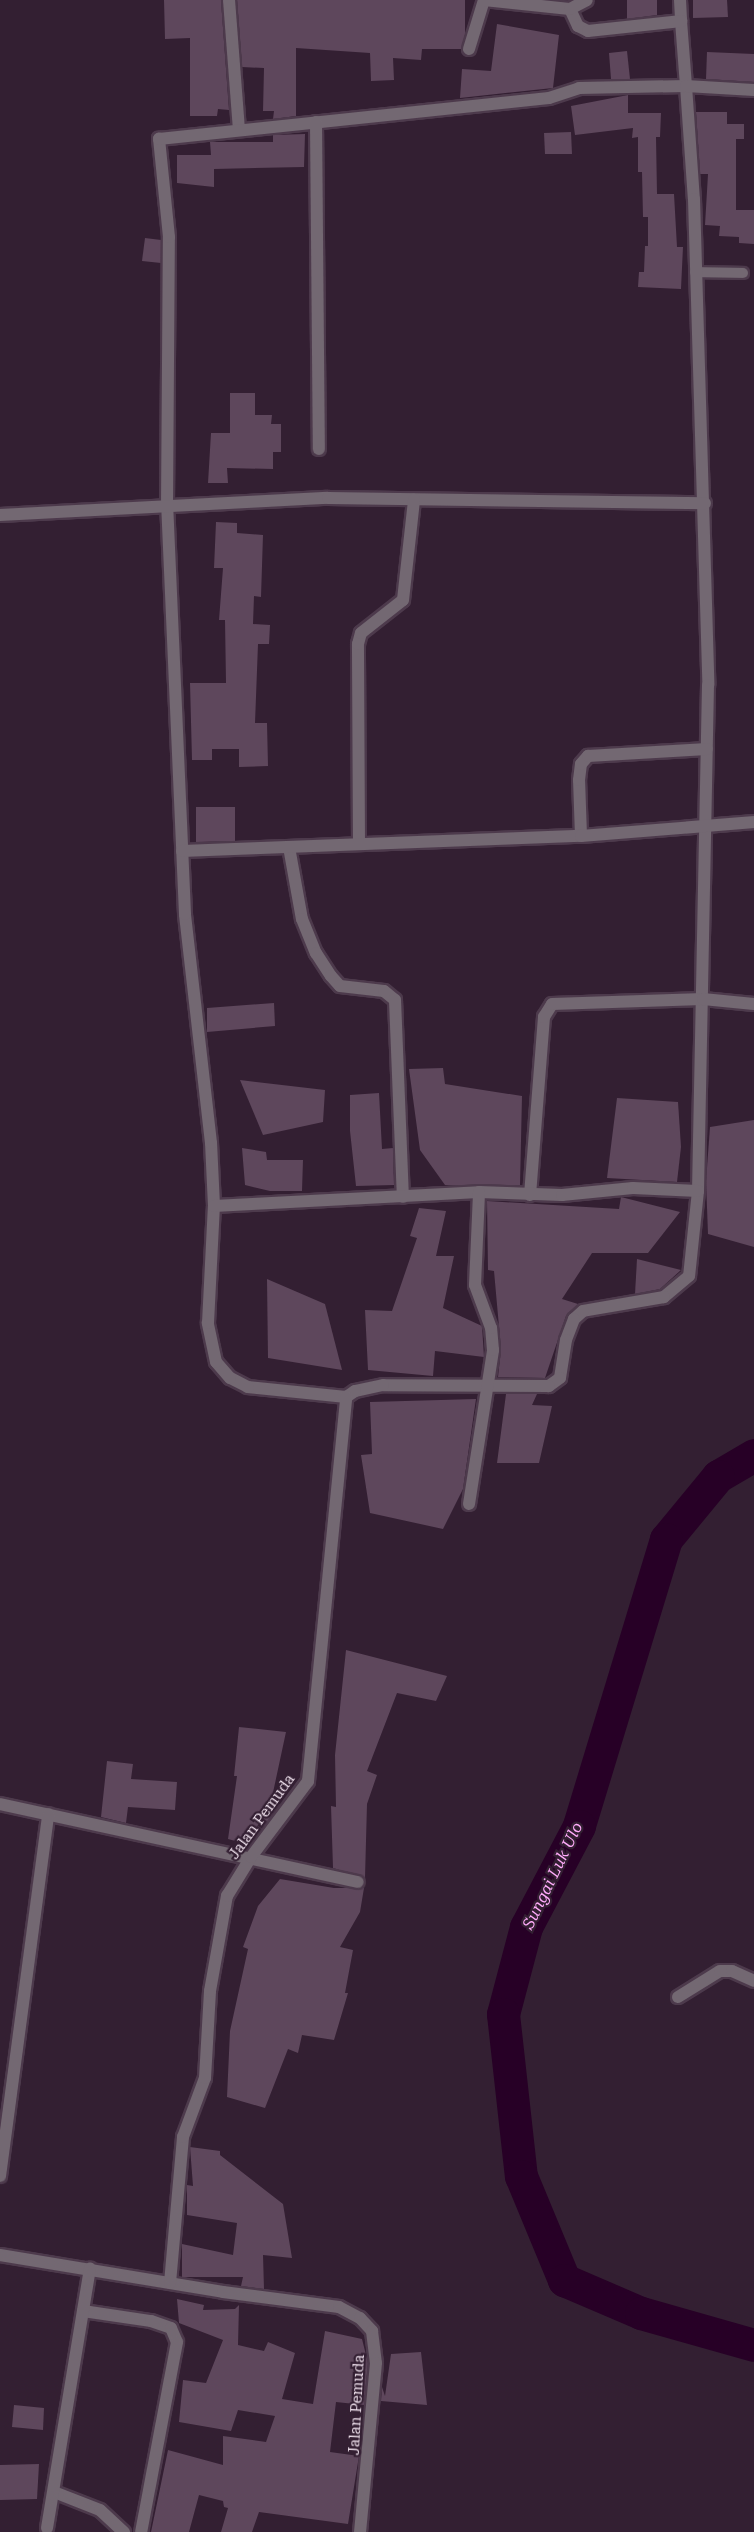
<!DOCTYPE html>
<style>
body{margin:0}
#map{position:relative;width:754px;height:2532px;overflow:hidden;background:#331f32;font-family:"Roboto Serif",serif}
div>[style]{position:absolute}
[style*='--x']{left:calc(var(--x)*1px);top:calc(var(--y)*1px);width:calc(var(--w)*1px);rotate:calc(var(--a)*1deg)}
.river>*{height:33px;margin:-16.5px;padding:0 16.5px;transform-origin:16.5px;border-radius:16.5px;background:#270026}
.building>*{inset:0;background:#5e475c}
.roads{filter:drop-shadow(2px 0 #4d3a4c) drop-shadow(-2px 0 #4d3a4c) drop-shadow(0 2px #4d3a4c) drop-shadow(0 -2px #4d3a4c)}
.lane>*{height:10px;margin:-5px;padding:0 5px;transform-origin:5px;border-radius:5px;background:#736872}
.street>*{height:12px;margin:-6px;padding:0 6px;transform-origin:6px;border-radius:6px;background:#736872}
span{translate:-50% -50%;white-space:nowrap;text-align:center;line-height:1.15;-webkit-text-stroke:4.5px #331f32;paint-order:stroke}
.street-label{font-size:15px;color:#eee0ec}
.water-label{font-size:16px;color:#ffabfa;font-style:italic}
</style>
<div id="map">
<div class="river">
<i style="--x:754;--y:1455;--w:42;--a:149.7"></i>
<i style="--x:718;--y:1476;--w:82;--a:129.5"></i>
<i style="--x:666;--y:1539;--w:300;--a:106.9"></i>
<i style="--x:579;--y:1826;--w:114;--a:117.7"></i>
<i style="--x:526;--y:1927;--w:90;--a:104.8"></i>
<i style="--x:503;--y:2014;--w:163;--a:83.7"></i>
<i style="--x:521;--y:2176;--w:113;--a:67.5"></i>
<i style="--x:564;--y:2280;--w:84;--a:23.2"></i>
<i style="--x:641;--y:2313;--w:117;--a:15.8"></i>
</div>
<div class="building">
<i style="clip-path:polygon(164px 0,221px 0,229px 110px,218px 109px,217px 116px,190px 116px,190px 38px,165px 39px)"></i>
<i style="clip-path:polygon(237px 0,465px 0,465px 35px,461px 49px,422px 49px,421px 60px,393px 58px,394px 80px,371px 81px,370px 53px,296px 48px,296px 116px,273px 119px,274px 111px,263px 111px,264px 68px,242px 67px)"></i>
<i style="clip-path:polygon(627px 0,657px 0,657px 15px,627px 19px)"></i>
<i style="clip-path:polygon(693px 0,727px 0,728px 17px,693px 18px)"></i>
<i style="clip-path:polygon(497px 24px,559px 35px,553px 88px,460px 98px,462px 69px,491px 71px)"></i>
<i style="clip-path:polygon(627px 51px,630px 79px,611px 79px,609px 53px)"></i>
<i style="clip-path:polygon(707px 52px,754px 54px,754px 82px,706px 79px)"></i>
<i style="clip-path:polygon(628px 95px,628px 113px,661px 113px,660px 137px,656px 137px,657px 194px,674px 194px,677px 247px,683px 247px,681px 289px,638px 287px,639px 272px,644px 272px,645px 246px,648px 246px,648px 217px,643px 217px,642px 172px,638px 172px,638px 137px,632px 138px,633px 128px,575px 135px,571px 106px)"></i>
<i style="clip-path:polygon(696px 112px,727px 112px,727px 124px,744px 124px,744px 139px,736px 139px,736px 210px,754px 210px,754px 244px,739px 243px,739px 237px,719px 236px,720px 226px,705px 225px,708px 174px,700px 174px)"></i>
<i style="clip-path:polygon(571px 132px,572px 154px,545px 154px,544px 133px)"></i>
<i style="clip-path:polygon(305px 134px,304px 167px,214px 169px,214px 187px,177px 183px,177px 155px,211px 155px,210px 142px,273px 142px,273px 135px)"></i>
<i style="clip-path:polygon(145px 238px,161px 240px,161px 263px,142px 261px)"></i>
<i style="clip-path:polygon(230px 393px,255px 393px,255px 415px,272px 415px,271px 424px,281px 424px,281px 452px,273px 452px,273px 469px,227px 468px,228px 483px,208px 483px,211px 433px,230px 433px)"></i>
<i style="clip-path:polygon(216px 522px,237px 523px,237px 533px,263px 535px,261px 597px,254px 596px,253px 624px,270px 625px,269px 644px,258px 644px,255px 723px,267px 723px,268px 766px,239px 767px,239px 749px,212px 749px,212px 760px,192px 760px,190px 683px,226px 683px,225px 620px,219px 620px,223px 568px,214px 568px)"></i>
<i style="clip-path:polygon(196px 807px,235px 807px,235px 841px,196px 842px)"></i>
<i style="clip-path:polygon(274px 1003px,275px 1026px,207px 1032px,207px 1008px)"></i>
<i style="clip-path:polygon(443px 1068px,445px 1084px,522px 1096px,520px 1185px,445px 1185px,420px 1150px,409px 1069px)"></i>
<i style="clip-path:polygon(240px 1080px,325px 1090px,323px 1122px,263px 1135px)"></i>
<i style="clip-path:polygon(379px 1093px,382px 1149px,393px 1148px,394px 1185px,356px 1186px,350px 1131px,350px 1095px)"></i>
<i style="clip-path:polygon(617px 1098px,678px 1102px,681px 1147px,677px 1182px,607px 1178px)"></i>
<i style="clip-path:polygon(754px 1120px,754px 1247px,708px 1234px,706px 1181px,710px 1127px)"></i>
<i style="clip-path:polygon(242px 1148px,266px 1152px,267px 1160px,303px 1160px,302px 1191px,270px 1191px,245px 1185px)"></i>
<i style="clip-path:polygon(621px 1197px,680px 1212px,648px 1253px,592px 1253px,562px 1299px,578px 1304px,566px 1316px,545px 1378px,498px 1377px,501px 1349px,494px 1271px,488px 1270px,487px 1201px,619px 1209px)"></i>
<i style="clip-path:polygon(419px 1208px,446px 1211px,436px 1256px,454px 1256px,443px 1308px,482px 1326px,484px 1357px,435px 1351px,433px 1376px,368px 1370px,365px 1310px,392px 1311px,417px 1238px,410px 1236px)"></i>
<i style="clip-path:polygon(637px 1259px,681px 1270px,660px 1289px,635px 1294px)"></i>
<i style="clip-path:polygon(267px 1279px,325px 1304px,342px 1370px,268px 1358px)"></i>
<i style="clip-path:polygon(506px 1394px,537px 1394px,532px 1405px,552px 1406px,539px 1463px,497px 1463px)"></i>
<i style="clip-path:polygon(476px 1399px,463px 1489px,443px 1529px,370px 1513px,361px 1455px,372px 1454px,370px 1402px)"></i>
<i style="clip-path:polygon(346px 1650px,447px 1676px,436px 1701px,397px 1693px,367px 1771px,377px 1775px,367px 1804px,365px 1878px,333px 1868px,331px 1806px,336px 1807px,335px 1755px)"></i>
<i style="clip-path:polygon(239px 1727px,286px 1732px,271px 1802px,280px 1804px,250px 1845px,228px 1839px,237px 1776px,234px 1776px)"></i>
<i style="clip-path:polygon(107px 1761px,133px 1764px,131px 1779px,177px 1782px,175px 1810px,128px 1807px,126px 1823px,101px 1817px)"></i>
<i style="clip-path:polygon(280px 1879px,334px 1888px,364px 1888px,360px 1912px,340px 1947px,353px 1950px,345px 1993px,348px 1993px,334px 2040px,302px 2035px,298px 2053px,288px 2049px,265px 2108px,227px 2097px,230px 2031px,248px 1949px,243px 1947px,258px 1906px)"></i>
<i style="clip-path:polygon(190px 2147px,220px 2151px,220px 2155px,283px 2204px,292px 2258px,263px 2255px,264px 2289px,241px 2286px,243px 2277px,182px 2277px,182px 2244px,233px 2255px,237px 2223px,187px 2215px,187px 2185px,193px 2186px)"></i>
<i style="clip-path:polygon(177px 2299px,204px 2305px,203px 2310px,235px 2309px,239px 2305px,238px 2345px,264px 2351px,268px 2342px,295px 2353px,282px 2399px,313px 2404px,325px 2331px,362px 2339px,368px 2363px,364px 2405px,336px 2402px,330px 2452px,359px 2456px,348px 2524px,259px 2512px,252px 2532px,221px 2532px,228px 2508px,224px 2507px,223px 2501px,199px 2495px,189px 2532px,151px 2532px,168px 2450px,223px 2465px,223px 2436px,266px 2442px,275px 2416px,238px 2410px,231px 2431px,179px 2422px,183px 2380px,206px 2383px,223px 2340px,179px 2323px)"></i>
<i style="clip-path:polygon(421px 2352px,427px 2405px,381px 2401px,382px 2387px,385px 2396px,391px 2354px)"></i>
<i style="clip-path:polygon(14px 2405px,44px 2408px,43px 2430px,12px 2427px)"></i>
<i style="clip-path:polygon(39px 2464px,37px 2499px,0 2500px,0 2465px)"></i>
</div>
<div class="roads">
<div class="lane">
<i style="--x:695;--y:272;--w:48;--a:1.2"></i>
</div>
<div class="street">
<i style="--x:229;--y:0;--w:129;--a:85.6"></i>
<i style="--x:680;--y:0;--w:21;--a:87"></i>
<i style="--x:681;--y:21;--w:65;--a:85.6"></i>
<i style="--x:686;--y:86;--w:113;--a:86"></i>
<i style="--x:694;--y:199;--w:486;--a:88.3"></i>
<i style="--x:708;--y:685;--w:506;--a:91.13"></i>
<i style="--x:698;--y:1191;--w:85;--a:96"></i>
<i style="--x:689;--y:1276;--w:33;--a:140"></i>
<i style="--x:664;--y:1297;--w:82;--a:170.2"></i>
<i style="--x:583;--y:1311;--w:12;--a:138"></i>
<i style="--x:574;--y:1319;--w:22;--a:111"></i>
<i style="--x:566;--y:1340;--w:38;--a:99"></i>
<i style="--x:560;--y:1378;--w:14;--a:144"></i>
<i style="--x:549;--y:1386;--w:166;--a:-179.7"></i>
<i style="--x:383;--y:1385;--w:29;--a:168"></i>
<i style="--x:355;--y:1391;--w:11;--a:146"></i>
<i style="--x:346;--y:1397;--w:99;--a:-174.2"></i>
<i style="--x:248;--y:1387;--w:20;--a:-153"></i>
<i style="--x:230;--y:1378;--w:21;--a:-131"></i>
<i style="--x:216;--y:1362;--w:40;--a:-102"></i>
<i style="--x:208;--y:1323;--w:117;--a:-87.1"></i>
<i style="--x:214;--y:1206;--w:63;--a:-92.7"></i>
<i style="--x:211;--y:1143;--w:230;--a:-96.5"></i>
<i style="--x:185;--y:914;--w:408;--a:-92.5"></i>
<i style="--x:167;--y:506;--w:269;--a:-89.6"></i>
<i style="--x:169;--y:237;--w:99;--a:-95.8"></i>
<i style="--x:159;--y:139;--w:392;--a:-6"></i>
<i style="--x:549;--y:98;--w:32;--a:-18"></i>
<i style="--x:579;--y:88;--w:107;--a:-1.1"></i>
<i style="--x:686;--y:86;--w:68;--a:3.4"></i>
<i style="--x:570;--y:9;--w:19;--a:65"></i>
<i style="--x:578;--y:26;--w:11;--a:27"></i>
<i style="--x:588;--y:31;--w:94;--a:-6.1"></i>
<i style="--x:469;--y:49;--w:51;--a:-73"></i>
<i style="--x:484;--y:0;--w:86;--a:6"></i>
<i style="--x:570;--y:9;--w:19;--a:-28"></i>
<i style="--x:316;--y:122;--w:327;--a:89.5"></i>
<i style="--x:0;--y:515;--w:328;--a:-3"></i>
<i style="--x:328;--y:498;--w:377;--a:0.8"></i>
<i style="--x:581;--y:836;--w:56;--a:-92"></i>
<i style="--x:579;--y:780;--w:16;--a:-83"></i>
<i style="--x:581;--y:764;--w:11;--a:-49"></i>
<i style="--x:588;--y:756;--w:119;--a:-3.4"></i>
<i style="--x:359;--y:844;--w:200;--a:-90.3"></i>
<i style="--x:358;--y:644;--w:11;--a:-75"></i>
<i style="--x:361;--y:633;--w:53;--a:-38.2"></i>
<i style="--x:403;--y:600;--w:101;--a:-83.7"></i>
<i style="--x:289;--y:847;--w:73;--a:79.8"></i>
<i style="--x:302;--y:919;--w:37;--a:68"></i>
<i style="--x:316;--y:953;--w:27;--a:57"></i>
<i style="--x:331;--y:976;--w:13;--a:48"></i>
<i style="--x:340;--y:986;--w:44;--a:6.5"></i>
<i style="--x:384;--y:991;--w:14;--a:39"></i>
<i style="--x:395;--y:1000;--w:197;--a:87.7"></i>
<i style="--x:182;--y:851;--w:399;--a:-2.2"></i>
<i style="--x:581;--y:836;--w:174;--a:-4.6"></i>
<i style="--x:530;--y:1195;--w:179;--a:-85.5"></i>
<i style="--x:544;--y:1017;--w:15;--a:-58"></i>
<i style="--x:552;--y:1004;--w:151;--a:-1.9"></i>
<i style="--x:703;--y:999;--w:51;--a:5.6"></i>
<i style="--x:214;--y:1206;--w:265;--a:-3"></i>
<i style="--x:479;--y:1192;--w:83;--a:2.1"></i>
<i style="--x:562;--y:1195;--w:71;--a:-5.6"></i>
<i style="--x:633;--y:1188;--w:65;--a:2.6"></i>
<i style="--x:469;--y:1504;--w:156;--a:-81.1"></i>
<i style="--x:493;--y:1350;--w:22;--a:-95"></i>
<i style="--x:491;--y:1328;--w:46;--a:-110.4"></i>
<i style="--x:475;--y:1285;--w:93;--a:-87.5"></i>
<i style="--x:0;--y:1804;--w:366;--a:12.3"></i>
<i style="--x:678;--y:1997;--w:49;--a:-31.8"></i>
<i style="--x:720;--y:1971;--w:12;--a:0"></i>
<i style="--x:732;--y:1971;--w:24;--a:24"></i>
<i style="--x:0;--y:2176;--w:365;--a:-82.4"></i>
<i style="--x:0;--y:2255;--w:226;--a:9.4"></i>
<i style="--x:223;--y:2292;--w:117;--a:7.4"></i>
<i style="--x:339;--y:2307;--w:24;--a:28"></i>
<i style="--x:360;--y:2318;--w:18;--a:47"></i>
<i style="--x:372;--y:2331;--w:32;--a:83"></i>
<i style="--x:376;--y:2363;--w:170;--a:95.4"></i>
<i style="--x:170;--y:2283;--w:147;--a:-84.9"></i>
<i style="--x:183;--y:2137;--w:63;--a:-69.6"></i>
<i style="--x:205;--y:2078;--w:87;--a:-86.7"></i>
<i style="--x:210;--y:1991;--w:97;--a:-79.9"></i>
<i style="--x:227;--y:1896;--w:46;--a:-58.4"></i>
<i style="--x:251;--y:1857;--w:95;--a:-53.1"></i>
<i style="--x:308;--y:1781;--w:386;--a:-84.3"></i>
<i style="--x:83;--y:2311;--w:69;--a:8.4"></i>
<i style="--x:151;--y:2321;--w:21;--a:19"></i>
<i style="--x:171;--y:2328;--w:15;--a:67"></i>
<i style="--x:177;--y:2342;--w:193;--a:100.7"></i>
<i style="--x:54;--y:2492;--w:49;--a:21.4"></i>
<i style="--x:100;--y:2510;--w:33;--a:43"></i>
<i style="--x:47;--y:2528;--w:263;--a:-80.6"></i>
</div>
</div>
<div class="street-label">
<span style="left:262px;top:1817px;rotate:-54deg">Jalan Pemuda</span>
<span style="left:357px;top:2405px;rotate:-87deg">Jalan Pemuda</span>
</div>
<div class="water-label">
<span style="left:553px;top:1876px;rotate:-64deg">Sungai Luk Ulo</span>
</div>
</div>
